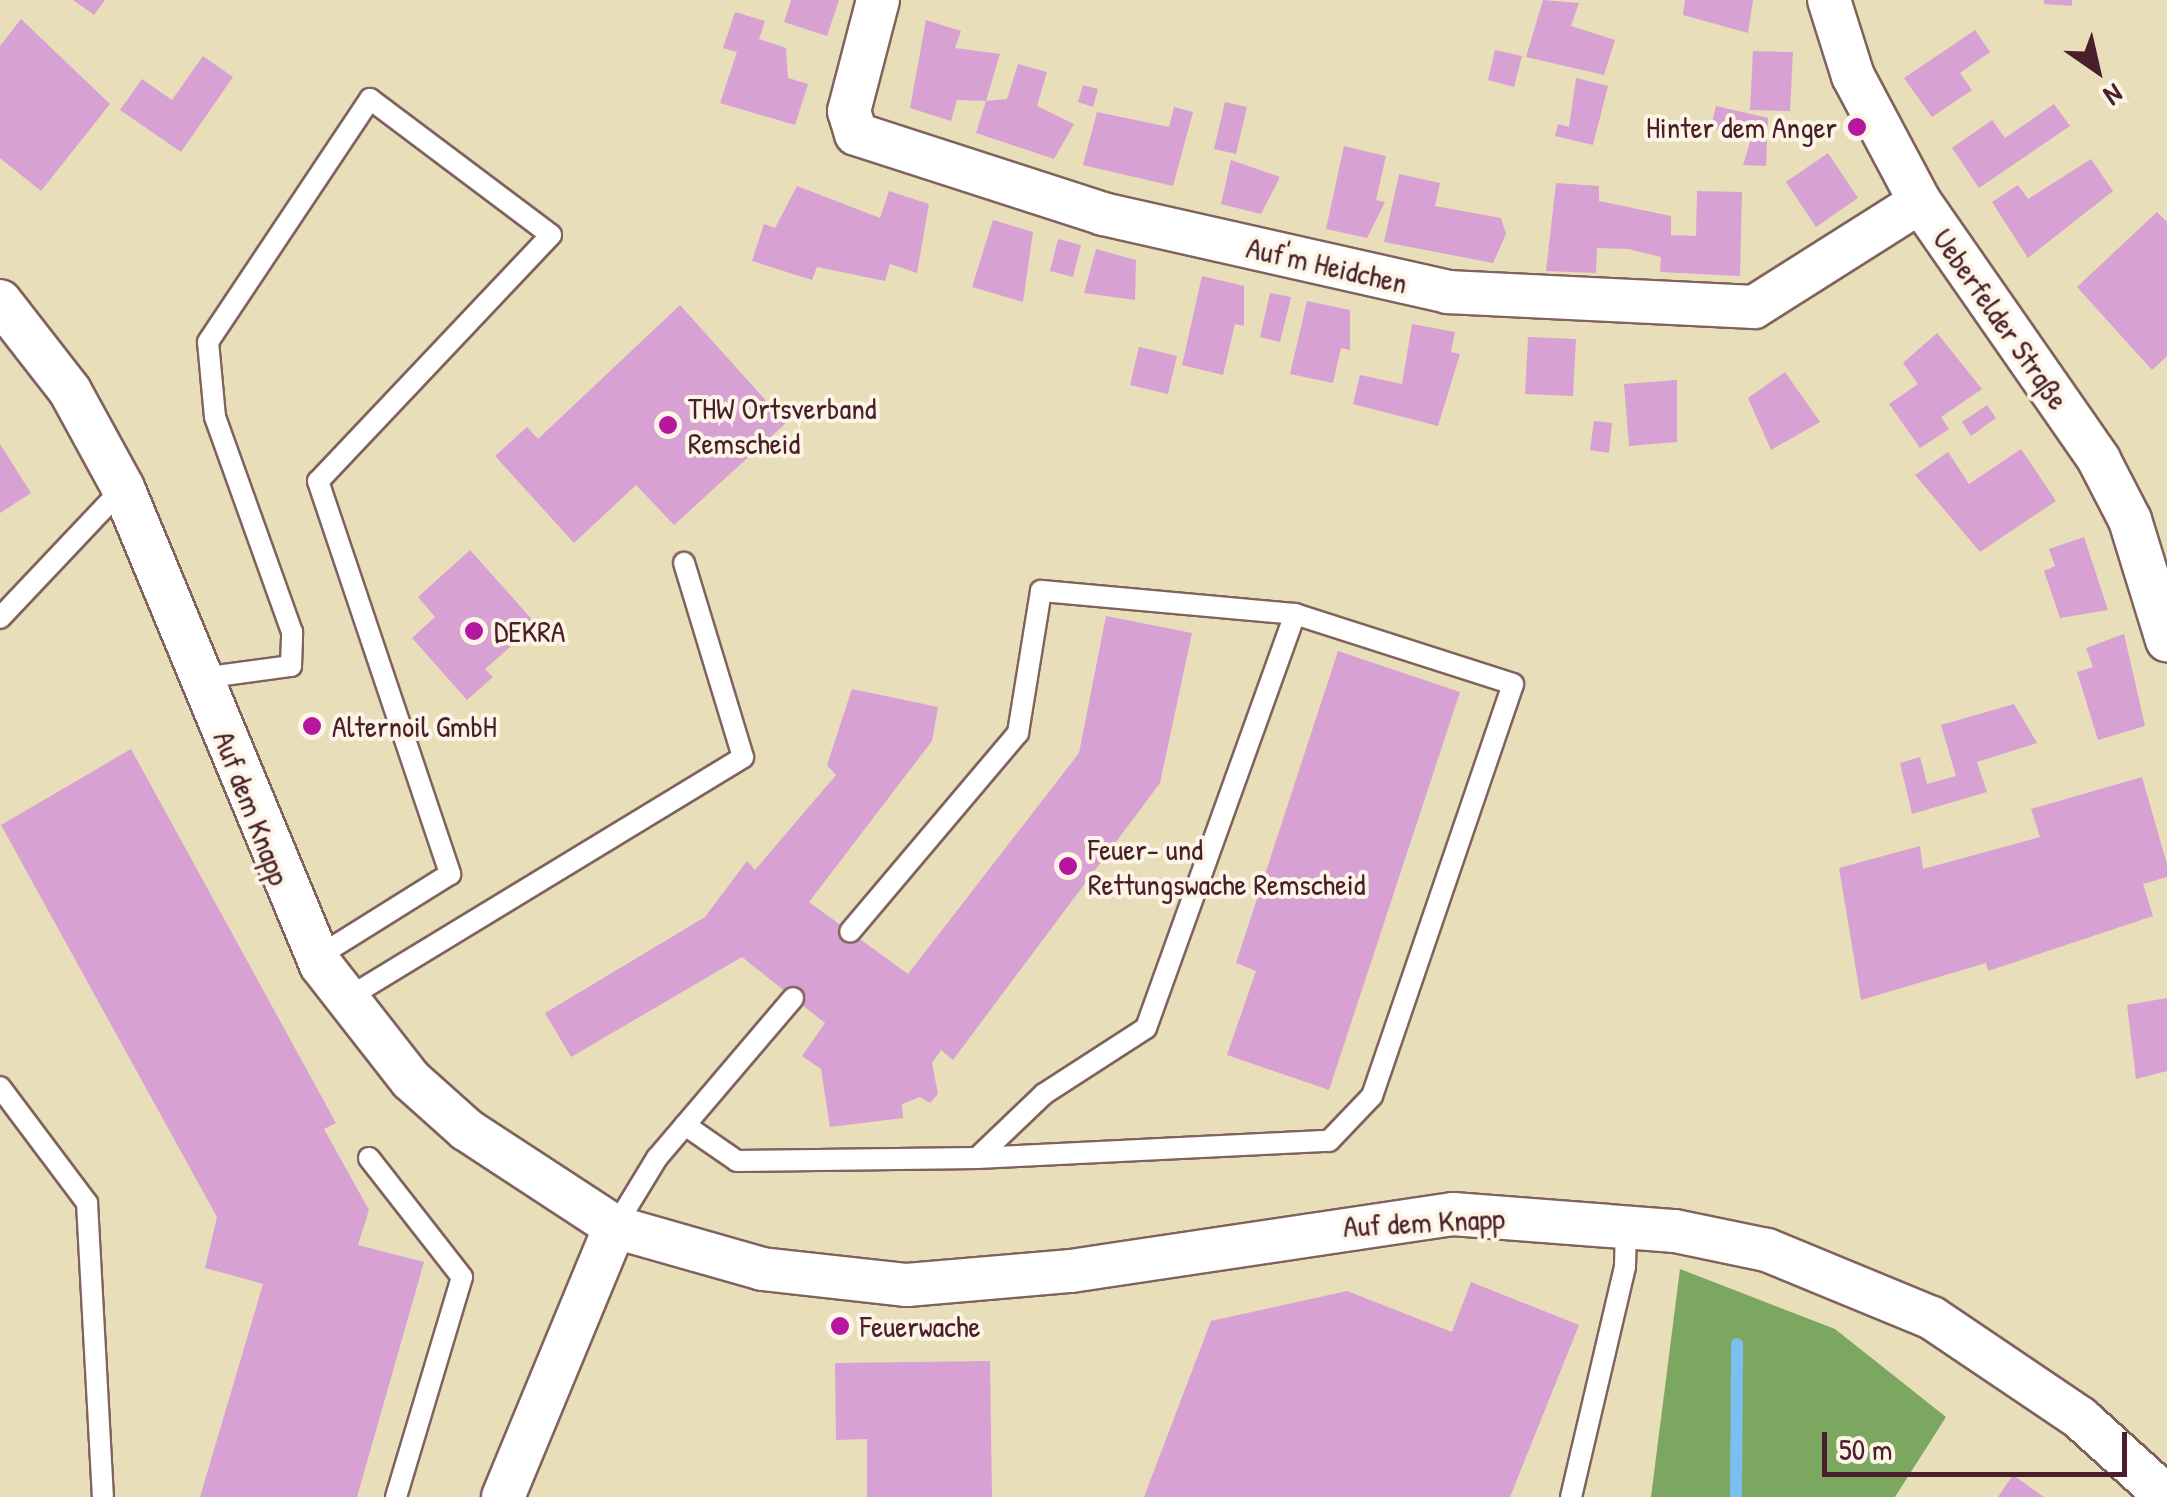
<!DOCTYPE html>
<meta charset="utf-8">
<style>
body{margin:0}
#map{position:relative;width:2167px;height:1497px;overflow:hidden;background:#e8deba;font-family:"Patrick Hand",sans-serif}
div>[style]{position:absolute}
[style*='--x']{left:calc(var(--x)*1px);top:calc(var(--y)*1px);width:calc(var(--w)*1px);rotate:calc(var(--a)*1deg)}
.forest>*{inset:0;background:#7ca760}
.stream>*{height:12px;margin:-6px;padding:0 6px;transform-origin:6px;border-radius:6px;background:#7abff1}
.building>*{inset:0;background:#d7a1d3}
.roads{filter:drop-shadow(2px 0 #81625d) drop-shadow(-2px 0 #81625d) drop-shadow(0 2px #81625d) drop-shadow(0 -2px #81625d)}
.service>*{height:20px;margin:-10px;padding:0 10px;transform-origin:10px;border-radius:10px;background:#fff}
.minor>*{height:42px;margin:-21px;padding:0 21px;transform-origin:21px;border-radius:21px;background:#fff}
.dots>*{width:28px;height:28px;translate:-50% -50%;box-sizing:border-box;border:5px solid #fcf5e5;border-radius:50%}
span{translate:-50% -50%;white-space:nowrap;text-align:center;line-height:1.15;-webkit-text-stroke:8px #fcf5e5;paint-order:stroke}
.poi-label{font-size:30px;color:#4a1f2b}
.right{translate:-100% -50%;text-align:right}
.left{translate:0 -50%;text-align:left}
.street-label{font-size:30px;color:#4a1f2b}
.north{position:absolute;left:2047px;top:20px;width:100px;height:100px;-webkit-text-stroke:8px #fcf5e5;paint-order:stroke;rotate:146deg;font-size:28px;font-weight:700;line-height:40px;text-align:center;color:#4a1f2b}
.north::after{content:'';display:block;margin:auto;width:35px;height:45px;background:#4a1f2b;clip-path:polygon(50% 0,100% 100%,50% 72%,0 100%)}
.scale{position:absolute;left:1822px;top:1432px;width:305px;height:45px;box-sizing:border-box;border:5px solid #4a1f2b;border-top:0;padding-left:12px;font-size:30px;line-height:35px;white-space:nowrap;color:#4a1f2b;-webkit-text-stroke:8px #fcf5e5;paint-order:stroke}
</style>
<div id="map">
<div class="forest">
<i style="clip-path:polygon(1680px 1269px,1835px 1329px,1946px 1417px,1895px 1497px,1651px 1497px)"></i>
</div>
<div class="stream">
<i style="--x:1736;--y:1497;--w:153;--a:-89.6"></i>
</div>
<div class="building">
<i style="clip-path:polygon(73px 0,105px 0,94px 15px)"></i>
<i style="clip-path:polygon(791px 0,839px 0,827px 36px,784px 22px)"></i>
<i style="clip-path:polygon(1543px 0,1579px 3px,1571px 26px,1615px 40px,1604px 75px,1526px 57px)"></i>
<i style="clip-path:polygon(1685px 0,1753px 0,1748px 33px,1683px 15px)"></i>
<i style="clip-path:polygon(2044px 0,2072px 0,2072px 6px,2044px 4px)"></i>
<i style="clip-path:polygon(735px 12px,765px 21px,759px 39px,786px 48px,788px 78px,808px 84px,795px 125px,720px 103px,737px 52px,723px 48px)"></i>
<i style="clip-path:polygon(21px 19px,110px 104px,41px 191px,0 158px,0 46px)"></i>
<i style="clip-path:polygon(926px 20px,961px 31px,955px 48px,1000px 54px,986px 101px,957px 100px,951px 121px,910px 108px)"></i>
<i style="clip-path:polygon(1975px 30px,1990px 52px,1960px 73px,1972px 90px,1932px 117px,1904px 78px)"></i>
<i style="clip-path:polygon(1495px 50px,1522px 56px,1514px 87px,1488px 80px)"></i>
<i style="clip-path:polygon(1753px 51px,1793px 52px,1790px 111px,1750px 110px)"></i>
<i style="clip-path:polygon(203px 56px,233px 77px,181px 152px,120px 110px,142px 79px,172px 100px)"></i>
<i style="clip-path:polygon(1018px 64px,1047px 72px,1037px 106px,1074px 124px,1054px 159px,976px 133px,986px 101px,1007px 99px)"></i>
<i style="clip-path:polygon(1576px 78px,1608px 86px,1593px 145px,1555px 136px,1558px 124px,1569px 127px)"></i>
<i style="clip-path:polygon(1083px 85px,1098px 89px,1093px 107px,1078px 102px)"></i>
<i style="clip-path:polygon(1225px 102px,1247px 107px,1236px 154px,1214px 149px)"></i>
<i style="clip-path:polygon(2054px 104px,2070px 126px,1979px 188px,1952px 148px,1992px 120px,2005px 138px)"></i>
<i style="clip-path:polygon(1716px 106px,1768px 118px,1766px 166px,1743px 165px,1750px 142px,1711px 127px)"></i>
<i style="clip-path:polygon(1174px 107px,1193px 112px,1173px 186px,1083px 165px,1097px 112px,1169px 127px)"></i>
<i style="clip-path:polygon(1344px 146px,1386px 156px,1376px 200px,1385px 202px,1367px 238px,1326px 229px)"></i>
<i style="clip-path:polygon(1828px 153px,1858px 198px,1816px 227px,1786px 182px)"></i>
<i style="clip-path:polygon(2091px 159px,2113px 191px,2028px 258px,1992px 202px,2018px 185px,2028px 199px)"></i>
<i style="clip-path:polygon(1231px 160px,1280px 177px,1261px 214px,1221px 204px)"></i>
<i style="clip-path:polygon(1399px 174px,1440px 183px,1435px 206px,1501px 218px,1506px 234px,1493px 263px,1384px 242px)"></i>
<i style="clip-path:polygon(1556px 183px,1599px 186px,1599px 201px,1671px 216px,1671px 235px,1696px 236px,1697px 191px,1742px 192px,1740px 276px,1660px 272px,1661px 257px,1628px 249px,1597px 248px,1596px 273px,1546px 271px)"></i>
<i style="clip-path:polygon(797px 186px,880px 218px,889px 191px,929px 204px,917px 273px,890px 264px,885px 281px,817px 267px,812px 280px,752px 261px,764px 224px,775px 228px)"></i>
<i style="clip-path:polygon(2157px 212px,2167px 222px,2167px 356px,2152px 370px,2077px 287px)"></i>
<i style="clip-path:polygon(993px 220px,1033px 232px,1023px 302px,972px 287px)"></i>
<i style="clip-path:polygon(1058px 239px,1081px 245px,1073px 277px,1050px 271px)"></i>
<i style="clip-path:polygon(1096px 249px,1136px 260px,1135px 300px,1084px 293px)"></i>
<i style="clip-path:polygon(1202px 276px,1244px 286px,1244px 326px,1235px 324px,1223px 375px,1182px 365px)"></i>
<i style="clip-path:polygon(1270px 293px,1291px 297px,1280px 342px,1260px 337px)"></i>
<i style="clip-path:polygon(1307px 301px,1350px 310px,1350px 350px,1341px 348px,1333px 383px,1290px 374px)"></i>
<i style="clip-path:polygon(680px 305px,786px 423px,674px 525px,636px 485px,574px 543px,495px 456px,527px 427px,538px 439px)"></i>
<i style="clip-path:polygon(1412px 324px,1455px 332px,1451px 352px,1460px 354px,1438px 426px,1353px 404px,1360px 375px,1402px 384px)"></i>
<i style="clip-path:polygon(1937px 333px,1982px 389px,1941px 417px,1949px 429px,1920px 448px,1889px 404px,1918px 384px,1903px 363px)"></i>
<i style="clip-path:polygon(1528px 337px,1576px 339px,1573px 396px,1525px 394px)"></i>
<i style="clip-path:polygon(1139px 347px,1177px 356px,1168px 394px,1130px 385px)"></i>
<i style="clip-path:polygon(1785px 372px,1820px 422px,1771px 450px,1748px 398px)"></i>
<i style="clip-path:polygon(1677px 380px,1677px 442px,1629px 446px,1624px 384px)"></i>
<i style="clip-path:polygon(1987px 405px,1996px 418px,1971px 436px,1962px 422px)"></i>
<i style="clip-path:polygon(1594px 421px,1612px 423px,1609px 453px,1590px 450px)"></i>
<i style="clip-path:polygon(0 444px,31px 493px,0 513px)"></i>
<i style="clip-path:polygon(2021px 449px,2056px 501px,1980px 552px,1915px 475px,1948px 452px,1969px 484px)"></i>
<i style="clip-path:polygon(2084px 537px,2108px 610px,2060px 618px,2044px 571px,2055px 566px,2049px 549px)"></i>
<i style="clip-path:polygon(470px 550px,536px 624px,485px 669px,493px 677px,467px 700px,412px 638px,435px 617px,418px 597px)"></i>
<i style="clip-path:polygon(1106px 616px,1192px 633px,1160px 783px,953px 1060px,941px 1050px,932px 1063px,938px 1094px,930px 1103px,920px 1097px,902px 1104px,903px 1118px,830px 1127px,821px 1069px,802px 1056px,825px 1023px,742px 957px,571px 1057px,545px 1013px,705px 917px,747px 861px,755px 870px,836px 775px,827px 765px,852px 689px,938px 707px,932px 741px,809px 902px,908px 974px,1079px 753px)"></i>
<i style="clip-path:polygon(2124px 634px,2145px 726px,2098px 740px,2077px 672px,2093px 667px,2086px 648px)"></i>
<i style="clip-path:polygon(1338px 651px,1460px 692px,1329px 1090px,1227px 1055px,1256px 971px,1236px 963px)"></i>
<i style="clip-path:polygon(2014px 704px,2037px 743px,1977px 762px,1987px 792px,1912px 814px,1900px 763px,1920px 757px,1927px 784px,1956px 776px,1941px 725px)"></i>
<i style="clip-path:polygon(131px 749px,336px 1123px,324px 1129px,369px 1210px,358px 1245px,424px 1262px,357px 1497px,200px 1497px,263px 1284px,205px 1268px,217px 1217px,1px 825px)"></i>
<i style="clip-path:polygon(2142px 777px,2167px 864px,2167px 877px,2143px 884px,2153px 916px,1988px 971px,1986px 963px,1861px 1000px,1839px 868px,1920px 846px,1923px 869px,2040px 837px,2031px 809px)"></i>
<i style="clip-path:polygon(2167px 998px,2167px 1071px,2136px 1079px,2127px 1005px)"></i>
<i style="clip-path:polygon(1471px 1282px,1579px 1325px,1510px 1497px,1144px 1497px,1211px 1321px,1347px 1291px,1452px 1332px)"></i>
<i style="clip-path:polygon(990px 1361px,992px 1497px,867px 1497px,867px 1439px,836px 1440px,835px 1363px)"></i>
<i style="clip-path:polygon(2013px 1475px,2044px 1497px,1998px 1497px)"></i>
</div>
<div class="roads">
<div class="service">
<i style="--x:0;--y:618;--w:179;--a:-46.6"></i>
<i style="--x:202;--y:678;--w:90;--a:-7.7"></i>
<i style="--x:291;--y:666;--w:34;--a:-88"></i>
<i style="--x:292;--y:632;--w:228;--a:-109.7"></i>
<i style="--x:215;--y:417;--w:75;--a:-95.3"></i>
<i style="--x:208;--y:342;--w:292;--a:-56.3"></i>
<i style="--x:370;--y:99;--w:226;--a:36.9"></i>
<i style="--x:551;--y:235;--w:339;--a:133.4"></i>
<i style="--x:318;--y:481;--w:415;--a:71.4"></i>
<i style="--x:450;--y:874;--w:157;--a:148"></i>
<i style="--x:344;--y:1000;--w:467;--a:-31.3"></i>
<i style="--x:743;--y:757;--w:203;--a:-106.9"></i>
<i style="--x:0;--y:1087;--w:145;--a:53.1"></i>
<i style="--x:87;--y:1203;--w:294;--a:86.9"></i>
<i style="--x:685;--y:1125;--w:63;--a:34.7"></i>
<i style="--x:737;--y:1161;--w:240;--a:-0.7"></i>
<i style="--x:977;--y:1158;--w:93;--a:-43.7"></i>
<i style="--x:1044;--y:1094;--w:121;--a:-32.9"></i>
<i style="--x:1146;--y:1028;--w:440;--a:-70.2"></i>
<i style="--x:1295;--y:614;--w:255;--a:-174.8"></i>
<i style="--x:1041;--y:591;--w:144;--a:99.2"></i>
<i style="--x:1018;--y:733;--w:260;--a:130.2"></i>
<i style="--x:369;--y:1158;--w:151;--a:52"></i>
<i style="--x:462;--y:1277;--w:230;--a:106.7"></i>
<i style="--x:977;--y:1158;--w:352;--a:-2.8"></i>
<i style="--x:1329;--y:1141;--w:62;--a:-46.3"></i>
<i style="--x:1372;--y:1096;--w:435;--a:-71.1"></i>
<i style="--x:1513;--y:684;--w:229;--a:-162.2"></i>
<i style="--x:615;--y:1227;--w:81;--a:-58.7"></i>
<i style="--x:657;--y:1158;--w:210;--a:-49.6"></i>
<i style="--x:1571;--y:1497;--w:236;--a:-76.8"></i>
<i style="--x:1625;--y:1267;--w:42;--a:-88.6"></i>
</div>
<div class="minor">
<i style="--x:878;--y:0;--w:115;--a:104.6"></i>
<i style="--x:849;--y:111;--w:24;--a:73"></i>
<i style="--x:856;--y:134;--w:260;--a:17.9"></i>
<i style="--x:1103;--y:214;--w:354;--a:12.7"></i>
<i style="--x:1448;--y:292;--w:306;--a:2.8"></i>
<i style="--x:1754;--y:307;--w:196;--a:-32.3"></i>
<i style="--x:1829;--y:0;--w:80;--a:72.5"></i>
<i style="--x:1853;--y:76;--w:143;--a:62"></i>
<i style="--x:1920;--y:202;--w:314;--a:55.2"></i>
<i style="--x:2099;--y:460;--w:68;--a:62.7"></i>
<i style="--x:2130;--y:520;--w:126;--a:72.9"></i>
<i style="--x:0;--y:301;--w:114;--a:52.1"></i>
<i style="--x:70;--y:391;--w:111;--a:61.3"></i>
<i style="--x:123;--y:488;--w:516;--a:67.46"></i>
<i style="--x:321;--y:965;--w:146;--a:52"></i>
<i style="--x:411;--y:1080;--w:75;--a:41.8"></i>
<i style="--x:467;--y:1130;--w:177;--a:33.2"></i>
<i style="--x:615;--y:1227;--w:153;--a:15.9"></i>
<i style="--x:762;--y:1269;--w:146;--a:6.3"></i>
<i style="--x:907;--y:1285;--w:165;--a:-4.9"></i>
<i style="--x:1071;--y:1271;--w:386;--a:-8.5"></i>
<i style="--x:1453;--y:1214;--w:223;--a:4.4"></i>
<i style="--x:1675;--y:1231;--w:94;--a:11.7"></i>
<i style="--x:1767;--y:1250;--w:178;--a:22.4"></i>
<i style="--x:1932;--y:1318;--w:179;--a:34"></i>
<i style="--x:2080;--y:1418;--w:118;--a:42.2"></i>
<i style="--x:503;--y:1497;--w:292;--a:-67.5"></i>
</div>
</div>
<div class="dots">
<i style="left:1857px;top:127px;background:#b5179e"></i>
<i style="left:668px;top:425px;background:#b5179e"></i>
<i style="left:474px;top:631px;background:#b5179e"></i>
<i style="left:312px;top:726px;background:#b5179e"></i>
<i style="left:1068px;top:866px;background:#b5179e"></i>
<i style="left:840px;top:1326px;background:#b5179e"></i>
</div>
<div class="poi-label">
<span class="right" style="left:1837px;top:127px">Hinter dem Anger</span>
<span class="left" style="left:688px;top:425px">THW Ortsverband<br>Remscheid</span>
<span class="left" style="left:494px;top:631px">DEKRA</span>
<span class="left" style="left:332px;top:726px">Alternoil GmbH</span>
<span class="left" style="left:1088px;top:866px">Feuer- und<br>Rettungswache Remscheid</span>
<span class="left" style="left:860px;top:1326px">Feuerwache</span>
</div>
<div class="street-label">
<span style="left:1327px;top:265px;rotate:13deg">Auf'm Heidchen</span>
<span style="left:2001px;top:319px;rotate:55deg">Ueberfelder Straße</span>
<span style="left:252px;top:808px;rotate:69deg">Auf dem Knapp</span>
<span style="left:1424px;top:1222px;rotate:-3deg">Auf dem Knapp</span>
</div>
<div class="north">N</div>
<div class="scale">50 m</div>
</div>
